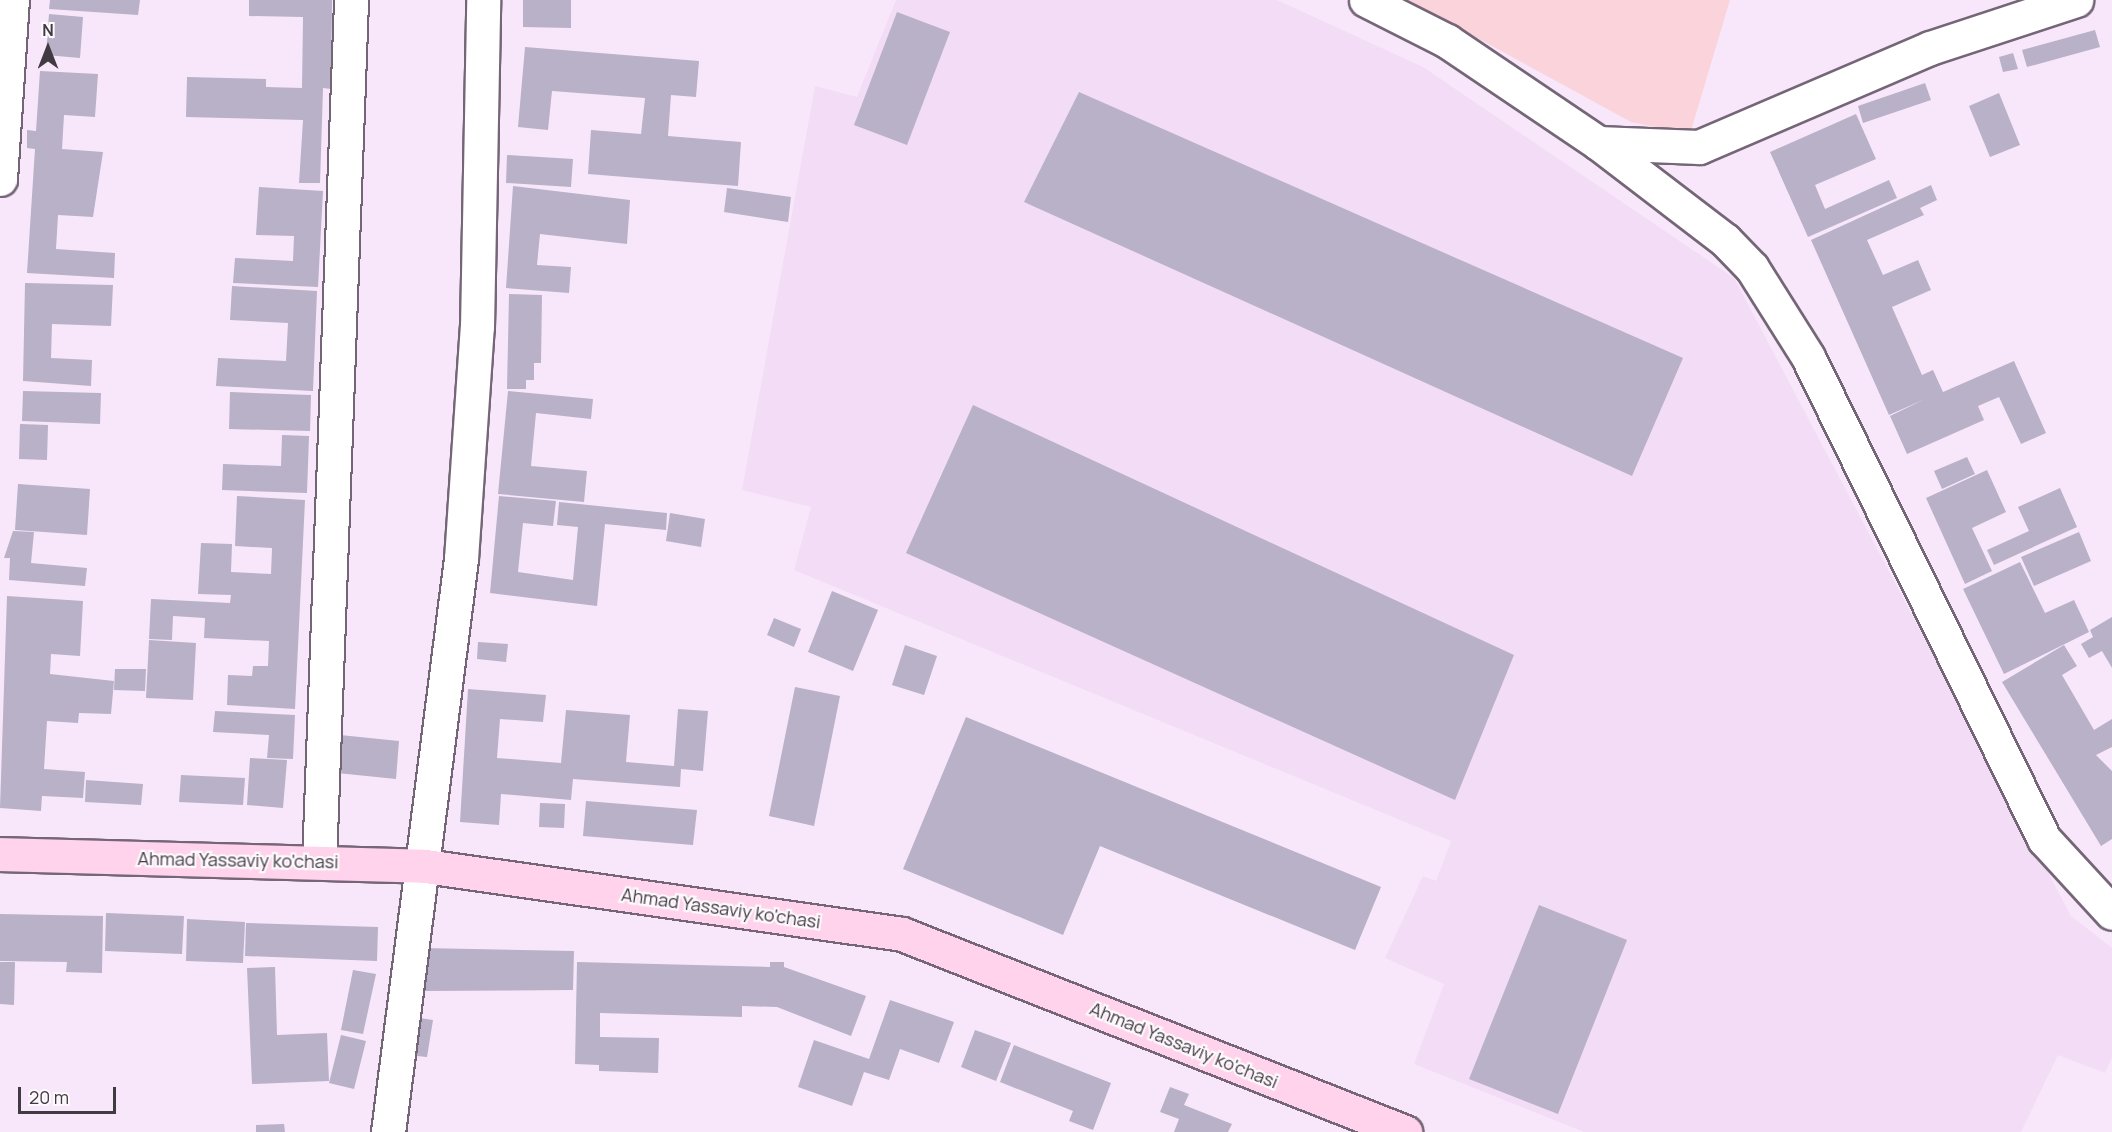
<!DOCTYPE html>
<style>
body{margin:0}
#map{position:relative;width:2112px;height:1132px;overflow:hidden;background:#f8e7fa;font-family:Manrope,sans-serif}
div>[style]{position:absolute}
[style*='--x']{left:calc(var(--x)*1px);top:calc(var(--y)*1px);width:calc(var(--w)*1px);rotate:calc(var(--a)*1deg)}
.built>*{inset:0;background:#f3dcf5}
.green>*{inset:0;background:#fad4da}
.building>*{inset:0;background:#b8b1c7}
.roads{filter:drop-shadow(2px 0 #756677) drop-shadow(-2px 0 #756677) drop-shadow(0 2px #756677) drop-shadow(0 -2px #756677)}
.minor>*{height:33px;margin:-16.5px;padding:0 16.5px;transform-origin:16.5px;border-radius:16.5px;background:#fff}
.major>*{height:33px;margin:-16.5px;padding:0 16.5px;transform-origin:16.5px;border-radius:16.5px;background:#fed3eb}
span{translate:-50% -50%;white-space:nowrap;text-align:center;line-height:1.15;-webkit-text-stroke:4.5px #fdf9fd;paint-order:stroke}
.street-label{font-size:18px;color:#413a42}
.north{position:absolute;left:18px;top:18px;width:60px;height:60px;-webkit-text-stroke:4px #fdf9fd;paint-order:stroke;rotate:0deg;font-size:16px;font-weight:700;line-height:24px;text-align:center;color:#413a42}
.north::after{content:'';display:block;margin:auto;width:21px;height:27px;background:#413a42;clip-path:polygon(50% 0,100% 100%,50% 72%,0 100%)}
.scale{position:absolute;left:18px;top:1087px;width:98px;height:27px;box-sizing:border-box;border:3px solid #413a42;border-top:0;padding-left:8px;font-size:18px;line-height:21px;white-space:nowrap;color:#413a42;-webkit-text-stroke:4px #fdf9fd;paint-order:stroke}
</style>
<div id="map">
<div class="built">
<i style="clip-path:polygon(896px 0,1277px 0,1423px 67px,1734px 278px,2071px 916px,2112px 948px,2112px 1058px,2105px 1073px,2058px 1055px,2021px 1132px,1584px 1132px,1414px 1064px,1444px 984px,1385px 958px,1423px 876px,1436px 881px,1451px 841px,794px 570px,811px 507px,742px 490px,815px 86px,857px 97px)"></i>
</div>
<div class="green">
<i style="clip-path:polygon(1408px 0,1730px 0,1690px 134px,1631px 122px)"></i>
</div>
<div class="building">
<i style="clip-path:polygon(50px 0,140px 0,138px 15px,49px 9px)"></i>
<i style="clip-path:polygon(249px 0,332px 0,331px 89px,323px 88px,320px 183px,299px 183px,303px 120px,186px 117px,187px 77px,266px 79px,266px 87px,302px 88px,303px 17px,249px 16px)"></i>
<i style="clip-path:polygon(523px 0,571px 0,571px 28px,523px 27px)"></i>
<i style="clip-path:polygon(897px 12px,950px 32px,907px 145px,854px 125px)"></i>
<i style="clip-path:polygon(49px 14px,83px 17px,80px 58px,46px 55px)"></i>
<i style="clip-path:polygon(2095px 30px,2100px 47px,2027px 67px,2022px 50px)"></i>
<i style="clip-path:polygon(525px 47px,699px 61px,696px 97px,671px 95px,668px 136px,741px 142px,738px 186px,588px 174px,591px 130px,641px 134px,645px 98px,552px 91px,548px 130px,518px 127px)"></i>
<i style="clip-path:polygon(2013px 53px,2018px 69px,2003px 72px,1999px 57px)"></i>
<i style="clip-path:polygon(40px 71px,98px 74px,95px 117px,64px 115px,62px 149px,103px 152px,93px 217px,58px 215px,56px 249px,115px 253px,114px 278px,27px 273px,35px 149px,27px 148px,27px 130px,36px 131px)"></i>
<i style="clip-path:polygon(1925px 83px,1931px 100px,1863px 123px,1858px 106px)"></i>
<i style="clip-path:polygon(1079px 92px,1683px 358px,1632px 476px,1024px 202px)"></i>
<i style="clip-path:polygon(1999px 93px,2020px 145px,1990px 157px,1969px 106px)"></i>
<i style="clip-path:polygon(1856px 114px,1876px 159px,1815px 185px,1825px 209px,1889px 180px,1897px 198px,1808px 237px,1770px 152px)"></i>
<i style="clip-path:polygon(507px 155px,573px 159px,571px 187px,506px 183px)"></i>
<i style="clip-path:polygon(1931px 185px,1937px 200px,1920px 208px,1924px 215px,1867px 240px,1883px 275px,1918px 260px,1931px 290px,1892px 307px,1922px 375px,1933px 370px,1943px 392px,2014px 361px,2046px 433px,2021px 444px,1999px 397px,1978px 406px,1984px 420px,1907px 454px,1890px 416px,1925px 399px,1889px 415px,1811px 240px)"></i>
<i style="clip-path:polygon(513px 186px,630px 200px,627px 244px,540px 234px,537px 265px,571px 267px,569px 293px,506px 288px)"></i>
<i style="clip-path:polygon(259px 187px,323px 191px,318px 287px,233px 283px,235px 258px,293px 261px,294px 236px,256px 235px)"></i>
<i style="clip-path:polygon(727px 188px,791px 197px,788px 222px,724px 212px)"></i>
<i style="clip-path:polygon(25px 283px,113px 285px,111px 326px,52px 324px,51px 358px,92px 360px,91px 386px,23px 381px)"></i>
<i style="clip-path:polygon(232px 286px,317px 291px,313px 391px,216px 386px,218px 358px,286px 361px,288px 323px,230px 320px)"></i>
<i style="clip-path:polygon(509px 294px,542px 295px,541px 363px,534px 363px,534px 380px,526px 380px,526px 389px,507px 389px)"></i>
<i style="clip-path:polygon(23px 391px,101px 393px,100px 424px,22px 421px)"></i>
<i style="clip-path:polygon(508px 391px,593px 399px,591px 419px,536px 413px,531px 466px,587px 471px,584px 502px,498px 494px)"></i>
<i style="clip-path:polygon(230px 392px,311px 395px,310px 431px,229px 429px)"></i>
<i style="clip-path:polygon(973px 405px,1514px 655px,1455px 800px,906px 553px)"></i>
<i style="clip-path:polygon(20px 424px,48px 425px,47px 460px,19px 459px)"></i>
<i style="clip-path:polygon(282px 435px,309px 436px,307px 493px,222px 490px,223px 464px,281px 466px)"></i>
<i style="clip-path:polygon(1967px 457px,1975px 474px,1942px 489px,1934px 471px)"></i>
<i style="clip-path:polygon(1987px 470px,2006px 512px,1972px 528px,1992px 571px,1965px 584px,1926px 498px)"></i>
<i style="clip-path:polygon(18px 484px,90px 489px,87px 535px,15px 530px)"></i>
<i style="clip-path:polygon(2060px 488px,2077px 527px,1994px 565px,1987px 550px,2029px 531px,2018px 507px)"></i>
<i style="clip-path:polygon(237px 496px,305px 500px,295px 709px,227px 705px,228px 675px,252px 676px,253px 666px,268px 666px,269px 641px,204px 638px,205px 618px,173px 616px,172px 640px,149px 639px,151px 599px,230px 603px,231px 595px,198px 594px,201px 543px,232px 544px,231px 572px,271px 574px,272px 548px,235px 546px)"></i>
<i style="clip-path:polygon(499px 496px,556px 501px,553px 526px,523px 523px,518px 572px,573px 580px,578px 527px,557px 525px,559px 502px,667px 513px,666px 530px,605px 524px,597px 606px,490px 593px)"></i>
<i style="clip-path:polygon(670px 513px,705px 519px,701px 547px,666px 541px)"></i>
<i style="clip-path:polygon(13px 531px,34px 532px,31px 563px,87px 568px,85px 586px,9px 580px,10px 558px,4px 558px)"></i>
<i style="clip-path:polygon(2079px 532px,2091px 561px,2034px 586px,2021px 557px)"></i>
<i style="clip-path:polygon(2020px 562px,2045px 613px,2074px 600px,2089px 632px,2004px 674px,1963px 589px)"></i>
<i style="clip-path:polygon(832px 591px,878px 610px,853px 671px,808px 652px)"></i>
<i style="clip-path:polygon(7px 596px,83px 601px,80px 656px,51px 654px,50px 674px,114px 681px,111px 714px,79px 713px,78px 723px,47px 721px,44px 769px,85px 772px,83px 798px,42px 796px,41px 811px,0 808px)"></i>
<i style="clip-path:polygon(2112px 617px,2112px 668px,2102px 651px,2089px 658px,2081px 644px,2093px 637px,2090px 630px)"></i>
<i style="clip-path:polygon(774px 618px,801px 629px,794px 647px,767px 635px)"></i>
<i style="clip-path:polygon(149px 640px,196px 643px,193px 700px,146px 698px)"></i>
<i style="clip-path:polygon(478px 642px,508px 644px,506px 662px,477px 659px)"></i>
<i style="clip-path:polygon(905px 645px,937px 656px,924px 695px,892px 685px)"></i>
<i style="clip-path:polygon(2064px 645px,2077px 666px,2062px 675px,2094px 730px,2112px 719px,2112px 747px,2096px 755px,2112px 771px,2112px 839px,2101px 846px,2002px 682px)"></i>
<i style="clip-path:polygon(115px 669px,146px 669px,145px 691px,114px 690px)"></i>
<i style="clip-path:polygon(795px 687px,840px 696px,814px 826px,769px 816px)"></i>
<i style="clip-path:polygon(468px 689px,546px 695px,543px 722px,500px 719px,497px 758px,561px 763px,566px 710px,630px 715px,626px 762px,674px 766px,678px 709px,708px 711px,703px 771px,681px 769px,680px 787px,573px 779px,571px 800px,501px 794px,499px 825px,460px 822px)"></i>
<i style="clip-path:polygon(215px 711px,295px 715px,293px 759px,267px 758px,269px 735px,213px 732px)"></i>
<i style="clip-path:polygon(966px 717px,1381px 887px,1355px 950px,1100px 846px,1063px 935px,903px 869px)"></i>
<i style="clip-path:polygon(340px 735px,399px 741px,396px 779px,337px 773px)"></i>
<i style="clip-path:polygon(250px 758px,287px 760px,283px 808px,247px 805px)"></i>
<i style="clip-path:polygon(181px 775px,245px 778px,243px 805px,179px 802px)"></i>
<i style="clip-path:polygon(86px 780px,143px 784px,141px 805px,85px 802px)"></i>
<i style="clip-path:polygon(586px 801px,697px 810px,693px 845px,583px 836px)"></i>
<i style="clip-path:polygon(540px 803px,565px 804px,564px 828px,539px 827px)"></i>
<i style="clip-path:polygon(1539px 905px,1627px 940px,1558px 1114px,1469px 1079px)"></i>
<i style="clip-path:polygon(106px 913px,184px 916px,182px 954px,105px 951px)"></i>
<i style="clip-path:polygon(0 914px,103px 916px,102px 973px,66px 972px,67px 962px,0 961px)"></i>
<i style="clip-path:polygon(187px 919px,245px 922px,243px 963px,186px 961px)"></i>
<i style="clip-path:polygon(246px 923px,378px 927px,377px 961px,245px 956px)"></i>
<i style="clip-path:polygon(423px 948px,574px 951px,573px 990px,422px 991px)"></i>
<i style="clip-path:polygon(0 962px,15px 962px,14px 1005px,0 1004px)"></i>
<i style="clip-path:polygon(577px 962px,770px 967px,770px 962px,784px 962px,784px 967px,866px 996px,851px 1036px,777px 1007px,742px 1006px,742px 1017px,600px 1013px,600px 1037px,659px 1038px,658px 1073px,599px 1071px,599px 1065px,575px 1064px)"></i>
<i style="clip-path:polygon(275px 967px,277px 1035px,327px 1033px,329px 1081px,252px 1084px,247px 968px)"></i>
<i style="clip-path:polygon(353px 970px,376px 974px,363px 1034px,341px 1030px)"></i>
<i style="clip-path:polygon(890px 1000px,954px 1022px,939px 1063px,900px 1049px,889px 1080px,864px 1072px,852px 1106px,798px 1087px,814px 1040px,869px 1059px)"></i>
<i style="clip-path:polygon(413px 1017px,433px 1020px,427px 1057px,407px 1055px)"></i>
<i style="clip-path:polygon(975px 1030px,1011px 1043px,996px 1081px,961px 1067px)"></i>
<i style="clip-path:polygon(341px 1035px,366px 1041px,354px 1089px,329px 1083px)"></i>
<i style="clip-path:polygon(1014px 1045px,1111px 1083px,1093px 1130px,1069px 1121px,1073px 1111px,1000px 1082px)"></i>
<i style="clip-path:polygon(1170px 1087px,1189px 1094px,1184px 1105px,1232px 1124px,1228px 1132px,1174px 1132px,1179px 1119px,1160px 1112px)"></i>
<i style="clip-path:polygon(284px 1124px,285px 1132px,256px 1132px,256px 1125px)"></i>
</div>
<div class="roads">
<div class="minor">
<i style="--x:1366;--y:0;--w:91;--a:26.8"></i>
<i style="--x:1447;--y:41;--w:182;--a:34"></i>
<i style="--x:1598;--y:143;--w:160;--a:37.4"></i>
<i style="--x:1725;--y:240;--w:39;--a:46"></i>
<i style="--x:1752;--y:268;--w:105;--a:57.8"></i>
<i style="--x:1808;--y:357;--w:537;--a:63.91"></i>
<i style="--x:2044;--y:839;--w:100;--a:47.4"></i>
<i style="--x:1598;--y:143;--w:101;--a:2.3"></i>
<i style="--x:1699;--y:147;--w:251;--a:-23.2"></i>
<i style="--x:1930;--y:48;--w:154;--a:-18.2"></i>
<i style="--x:0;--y:179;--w:179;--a:-86.2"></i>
<i style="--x:319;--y:862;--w:863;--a:-87.87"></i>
<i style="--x:388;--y:1132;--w:578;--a:-82.74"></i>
<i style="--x:461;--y:559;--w:233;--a:-86.1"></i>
<i style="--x:477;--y:327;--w:327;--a:-88.9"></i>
</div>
<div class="major">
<i style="--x:0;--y:854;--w:425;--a:1.6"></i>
<i style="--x:425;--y:866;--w:482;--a:8.1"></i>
<i style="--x:902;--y:934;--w:541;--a:21.49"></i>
</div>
</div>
<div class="street-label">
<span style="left:238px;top:860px;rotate:1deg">Ahmad Yassaviy ko'chasi</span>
<span style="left:721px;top:908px;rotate:8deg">Ahmad Yassaviy ko'chasi</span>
<span style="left:1184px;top:1045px;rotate:22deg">Ahmad Yassaviy ko'chasi</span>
</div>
<div class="north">N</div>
<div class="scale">20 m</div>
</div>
